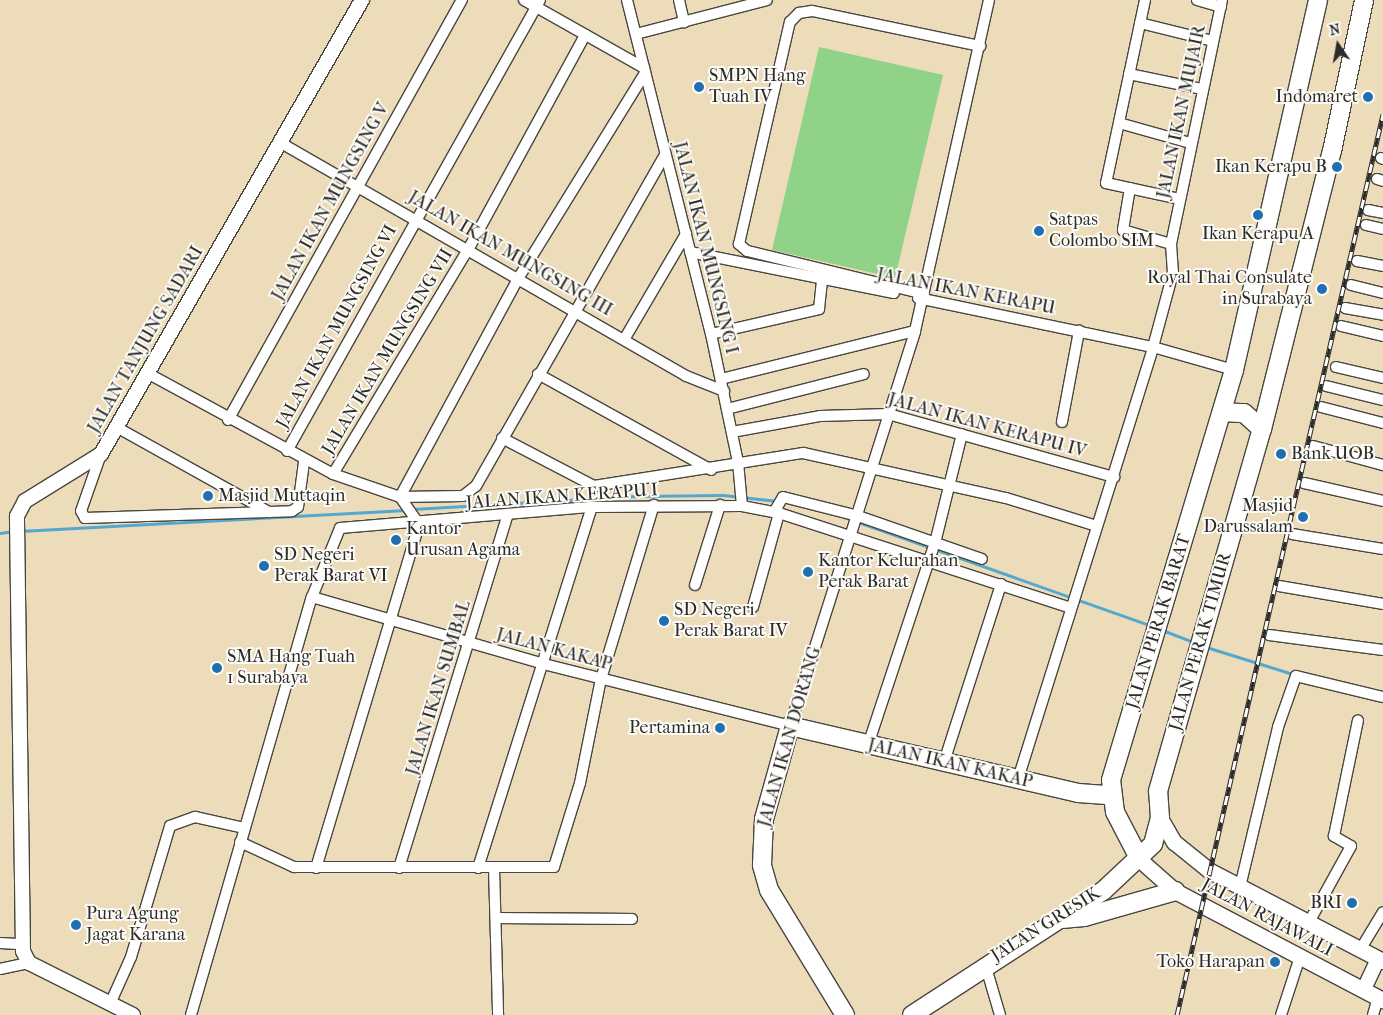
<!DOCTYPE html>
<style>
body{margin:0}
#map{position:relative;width:1383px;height:1015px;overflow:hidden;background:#eddcb9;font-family:"IM FELL French Canon",serif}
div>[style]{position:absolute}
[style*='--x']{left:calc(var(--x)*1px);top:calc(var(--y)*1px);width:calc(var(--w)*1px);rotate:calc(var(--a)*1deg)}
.green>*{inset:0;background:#91d289}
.stream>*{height:3px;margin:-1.5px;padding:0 1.5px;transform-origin:1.5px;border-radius:1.5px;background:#54a8d0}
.roads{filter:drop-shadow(1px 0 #484640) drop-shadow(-1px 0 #484640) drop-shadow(0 1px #484640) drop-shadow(0 -1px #484640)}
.street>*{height:10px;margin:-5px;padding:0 5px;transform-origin:5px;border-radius:5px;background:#fff}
.secondary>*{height:14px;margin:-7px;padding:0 7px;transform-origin:7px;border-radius:7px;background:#fff}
.primary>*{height:15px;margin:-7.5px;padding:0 7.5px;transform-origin:7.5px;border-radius:7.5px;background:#fff}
.highway>*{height:18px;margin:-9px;padding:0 9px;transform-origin:9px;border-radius:9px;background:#fff}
.rail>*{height:5px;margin-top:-2.5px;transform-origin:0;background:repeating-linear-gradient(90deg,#fdfcf7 0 9px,#2b2b2b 0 18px);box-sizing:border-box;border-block:1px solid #2b2b2b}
.dots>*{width:14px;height:14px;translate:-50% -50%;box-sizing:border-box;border:2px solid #fdfcf7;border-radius:50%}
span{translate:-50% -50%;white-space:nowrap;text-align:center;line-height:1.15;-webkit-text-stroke:4px #fdfcf7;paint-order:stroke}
.poi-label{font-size:18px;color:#2b2b2b}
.left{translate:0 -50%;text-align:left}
.right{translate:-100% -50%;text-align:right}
.street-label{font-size:18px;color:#2b2b2b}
.north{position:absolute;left:1313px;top:20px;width:50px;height:50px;-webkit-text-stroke:4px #fdfcf7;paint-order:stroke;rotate:348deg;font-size:14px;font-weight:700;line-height:20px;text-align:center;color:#2b2b2b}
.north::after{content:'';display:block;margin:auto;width:18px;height:22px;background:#2b2b2b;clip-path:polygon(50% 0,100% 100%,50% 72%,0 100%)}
</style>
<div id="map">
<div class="green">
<i style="clip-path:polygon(819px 47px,943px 75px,895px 278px,772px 250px)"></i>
</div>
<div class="stream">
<i style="--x:412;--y:509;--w:225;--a:-3.3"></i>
<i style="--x:637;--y:496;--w:86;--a:-0.7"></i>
<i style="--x:723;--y:495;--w:55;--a:6.2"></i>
<i style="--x:844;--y:517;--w:327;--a:19.5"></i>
<i style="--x:20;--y:531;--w:387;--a:-3.1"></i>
<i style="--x:0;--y:533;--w:14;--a:-8"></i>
<i style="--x:1162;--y:630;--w:36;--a:21"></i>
<i style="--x:1206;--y:647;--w:94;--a:17.3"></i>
</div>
<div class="roads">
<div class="street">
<i style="--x:524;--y:0;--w:138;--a:29.5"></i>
<i style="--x:627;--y:0;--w:344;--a:75.9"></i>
<i style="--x:711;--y:334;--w:131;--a:78.1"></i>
<i style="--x:738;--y:462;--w:44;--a:84.8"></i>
<i style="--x:679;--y:0;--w:23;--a:77"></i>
<i style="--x:1145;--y:0;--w:187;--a:102"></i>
<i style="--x:1106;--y:183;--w:76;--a:12.2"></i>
<i style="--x:1197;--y:0;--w:25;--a:16"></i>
<i style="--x:1140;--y:23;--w:75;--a:13.9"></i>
<i style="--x:636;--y:34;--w:135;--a:-14.5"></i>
<i style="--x:1129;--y:74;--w:75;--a:11.6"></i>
<i style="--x:1119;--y:123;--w:74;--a:15.7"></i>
<i style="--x:281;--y:143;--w:467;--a:29.9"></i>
<i style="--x:686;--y:376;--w:41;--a:21.5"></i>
<i style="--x:1381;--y:158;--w:2;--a:27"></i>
<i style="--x:1377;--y:179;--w:6;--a:18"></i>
<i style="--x:1130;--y:188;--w:43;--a:99.5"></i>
<i style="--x:1123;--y:230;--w:50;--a:16.3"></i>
<i style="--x:1368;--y:210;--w:15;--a:11"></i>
<i style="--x:1366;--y:225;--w:17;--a:13"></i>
<i style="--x:690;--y:252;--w:208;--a:11.4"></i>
<i style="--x:1357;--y:261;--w:26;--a:11"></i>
<i style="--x:1351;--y:285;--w:33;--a:14"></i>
<i style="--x:924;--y:294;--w:182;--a:-166.3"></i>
<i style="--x:747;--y:251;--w:11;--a:-139"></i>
<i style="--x:739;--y:244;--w:228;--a:-77.1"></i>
<i style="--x:790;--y:22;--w:13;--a:-45"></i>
<i style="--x:799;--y:13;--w:13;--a:-9"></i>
<i style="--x:812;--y:11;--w:172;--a:11.8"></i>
<i style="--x:918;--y:298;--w:240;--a:11.8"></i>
<i style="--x:1153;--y:347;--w:84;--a:15.9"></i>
<i style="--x:1345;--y:308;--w:39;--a:10"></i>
<i style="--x:1341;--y:326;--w:43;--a:13.4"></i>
<i style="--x:711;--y:334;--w:111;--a:-13"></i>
<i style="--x:819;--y:309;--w:29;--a:-84"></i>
<i style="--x:625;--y:338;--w:121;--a:-59.6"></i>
<i style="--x:1336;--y:367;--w:48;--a:13.2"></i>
<i style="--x:149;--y:374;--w:209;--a:28.5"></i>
<i style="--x:333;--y:474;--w:71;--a:18.9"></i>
<i style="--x:400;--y:497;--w:63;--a:-0.9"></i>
<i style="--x:463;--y:496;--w:16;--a:-38"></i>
<i style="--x:476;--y:486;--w:382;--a:-60.3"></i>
<i style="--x:538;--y:374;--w:198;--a:29"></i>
<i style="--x:721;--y:379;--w:200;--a:-13.9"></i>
<i style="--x:1326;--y:386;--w:59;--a:13.8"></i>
<i style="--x:1321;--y:407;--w:64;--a:14.5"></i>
<i style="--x:727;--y:409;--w:141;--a:-14.3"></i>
<i style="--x:228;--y:420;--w:481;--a:-60.9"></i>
<i style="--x:1062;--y:422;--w:93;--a:-79.4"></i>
<i style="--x:118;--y:428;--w:173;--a:29.1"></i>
<i style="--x:732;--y:432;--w:89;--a:-10.3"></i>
<i style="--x:820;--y:416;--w:68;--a:-1.7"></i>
<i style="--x:888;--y:414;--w:235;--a:15.6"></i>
<i style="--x:502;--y:438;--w:104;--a:27.6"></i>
<i style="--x:594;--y:486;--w:212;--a:-9"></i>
<i style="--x:803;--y:453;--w:208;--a:12.5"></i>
<i style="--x:1006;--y:498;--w:95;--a:17.1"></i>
<i style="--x:1313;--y:446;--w:73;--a:15.2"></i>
<i style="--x:287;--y:451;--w:517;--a:-60.71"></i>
<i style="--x:101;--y:454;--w:60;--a:109.3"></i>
<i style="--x:81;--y:511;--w:8;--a:60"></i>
<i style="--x:85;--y:518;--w:207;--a:-1.9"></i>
<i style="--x:292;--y:511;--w:7;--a:-34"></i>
<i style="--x:298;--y:507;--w:45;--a:-82.4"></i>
<i style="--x:333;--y:474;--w:264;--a:-59"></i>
<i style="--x:469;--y:248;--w:243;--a:-61.4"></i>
<i style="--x:1304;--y:483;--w:81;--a:12.8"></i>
<i style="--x:774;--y:512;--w:17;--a:-59"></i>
<i style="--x:783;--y:497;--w:77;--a:14.2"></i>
<i style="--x:858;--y:516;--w:131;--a:19.1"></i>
<i style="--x:1292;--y:534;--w:92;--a:9.4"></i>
<i style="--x:695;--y:585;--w:84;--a:-72.6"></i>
<i style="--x:1279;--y:586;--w:106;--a:9.8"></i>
<i style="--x:312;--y:597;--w:241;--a:16.1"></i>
<i style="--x:544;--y:664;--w:254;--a:14.1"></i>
<i style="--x:790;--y:726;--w:414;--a:-72.4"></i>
<i style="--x:915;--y:331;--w:339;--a:-77.4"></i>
<i style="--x:753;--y:607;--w:98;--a:-74.5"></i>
<i style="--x:1269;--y:635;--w:115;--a:7.5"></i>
<i style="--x:868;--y:745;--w:213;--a:-71.7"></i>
<i style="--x:935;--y:543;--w:112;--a:-76.1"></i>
<i style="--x:944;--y:762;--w:187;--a:-72.2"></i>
<i style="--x:1018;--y:779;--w:453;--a:-72.6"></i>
<i style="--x:1153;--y:347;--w:77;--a:-74.9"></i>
<i style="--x:1173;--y:273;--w:29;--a:-94"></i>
<i style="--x:1171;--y:244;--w:249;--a:-78.2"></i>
<i style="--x:240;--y:842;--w:60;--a:24.8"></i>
<i style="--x:294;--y:867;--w:260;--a:0"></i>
<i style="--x:554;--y:867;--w:88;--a:-72.8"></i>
<i style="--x:580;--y:783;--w:106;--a:-78.6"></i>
<i style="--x:601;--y:679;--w:182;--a:-73.1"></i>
<i style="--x:316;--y:868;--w:349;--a:-73.3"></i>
<i style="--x:416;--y:534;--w:10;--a:-73"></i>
<i style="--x:419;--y:524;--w:33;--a:-125"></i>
<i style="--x:400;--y:497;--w:250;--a:-61.6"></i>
<i style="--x:519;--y:277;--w:240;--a:-58.3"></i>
<i style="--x:399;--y:868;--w:368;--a:-72.9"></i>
<i style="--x:478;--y:868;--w:379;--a:-72.5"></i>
<i style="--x:494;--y:868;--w:147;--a:88.4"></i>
<i style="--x:1240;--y:887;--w:164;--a:-76.6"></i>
<i style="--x:1278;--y:727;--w:54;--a:-70.6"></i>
<i style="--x:1296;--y:676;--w:89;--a:13.6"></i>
<i style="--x:496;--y:918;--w:136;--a:0.4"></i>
<i style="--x:1308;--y:924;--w:89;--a:-61.1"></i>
<i style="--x:1351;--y:846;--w:20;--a:-150"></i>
<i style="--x:1334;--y:836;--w:118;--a:-78.3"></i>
<i style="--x:0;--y:943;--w:22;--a:3"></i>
<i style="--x:1360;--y:950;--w:44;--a:-58.8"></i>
<i style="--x:985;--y:964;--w:53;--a:73.6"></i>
<i style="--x:0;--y:969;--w:30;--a:-12"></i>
<i style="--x:110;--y:1004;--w:51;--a:-65.9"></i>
<i style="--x:131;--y:957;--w:137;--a:-73.4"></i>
<i style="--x:170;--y:826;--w:27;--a:-20"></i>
<i style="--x:195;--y:817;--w:50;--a:12.7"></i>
<i style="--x:191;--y:1015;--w:435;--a:-73.9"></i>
<i style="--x:312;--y:597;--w:74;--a:-67.9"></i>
<i style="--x:340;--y:528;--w:253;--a:-4.8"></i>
<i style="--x:592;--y:507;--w:150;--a:-0.4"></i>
<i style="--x:742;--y:506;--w:38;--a:11"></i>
<i style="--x:779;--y:513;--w:307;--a:18"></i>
<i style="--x:1281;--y:1015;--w:61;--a:-71.9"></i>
<i style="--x:1373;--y:1015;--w:18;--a:-74"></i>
</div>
<div class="secondary">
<i style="--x:1364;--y:989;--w:33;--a:-65"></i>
<i style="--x:133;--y:1015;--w:116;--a:-153.4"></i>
<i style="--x:29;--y:963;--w:13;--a:-117"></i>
<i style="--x:23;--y:951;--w:435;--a:-90.8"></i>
<i style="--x:17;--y:516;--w:17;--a:-62"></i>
<i style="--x:25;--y:501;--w:89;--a:-31.7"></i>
<i style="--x:101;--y:454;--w:524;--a:-60.11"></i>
</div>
<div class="primary">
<i style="--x:1160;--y:818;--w:28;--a:60"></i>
<i style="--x:1174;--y:842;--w:46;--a:38.9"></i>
<i style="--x:1210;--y:871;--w:195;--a:27.5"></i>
<i style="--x:1140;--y:860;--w:47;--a:41.5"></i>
<i style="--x:1175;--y:891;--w:235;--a:27.7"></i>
</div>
<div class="highway">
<i style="--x:1222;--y:412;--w:22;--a:3"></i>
<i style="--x:1244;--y:413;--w:24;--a:42"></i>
<i style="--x:1140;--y:860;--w:54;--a:-117.5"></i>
<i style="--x:1115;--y:812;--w:32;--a:-97"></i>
<i style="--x:1111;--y:780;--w:428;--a:-73.3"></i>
<i style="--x:1234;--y:370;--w:379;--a:-77.2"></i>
<i style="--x:1062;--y:919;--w:22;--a:-5"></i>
<i style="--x:1084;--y:917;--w:95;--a:-15.9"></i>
<i style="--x:845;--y:1015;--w:146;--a:-121.3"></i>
<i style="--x:769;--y:890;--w:26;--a:-106"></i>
<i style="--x:762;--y:865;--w:46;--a:-87.5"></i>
<i style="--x:764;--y:819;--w:97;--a:-74.4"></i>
<i style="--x:790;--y:726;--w:296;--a:13.1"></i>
<i style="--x:1078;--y:793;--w:32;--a:4"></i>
<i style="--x:912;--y:1015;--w:228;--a:-33"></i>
<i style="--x:1103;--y:891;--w:69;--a:-43.2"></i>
<i style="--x:1153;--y:844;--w:27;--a:-75"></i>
<i style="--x:1160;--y:818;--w:27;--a:-94"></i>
<i style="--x:1158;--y:791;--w:377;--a:-74"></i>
<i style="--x:1262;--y:429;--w:287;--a:-75.9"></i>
<i style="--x:1332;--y:151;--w:154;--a:-78"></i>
</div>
</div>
<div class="rail">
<i style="--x:1177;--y:1015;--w:924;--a:-77.12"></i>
</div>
<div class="dots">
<i style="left:699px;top:87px;background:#1f6fb2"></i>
<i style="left:1368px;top:97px;background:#1f6fb2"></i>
<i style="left:1337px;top:167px;background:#1f6fb2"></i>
<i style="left:1258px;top:215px;background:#1f6fb2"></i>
<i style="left:1039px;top:231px;background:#1f6fb2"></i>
<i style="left:1322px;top:289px;background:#1f6fb2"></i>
<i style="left:1281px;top:454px;background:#1f6fb2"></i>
<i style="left:208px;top:496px;background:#1f6fb2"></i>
<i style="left:1303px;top:517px;background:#1f6fb2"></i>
<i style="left:396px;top:540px;background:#1f6fb2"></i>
<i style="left:264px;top:566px;background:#1f6fb2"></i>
<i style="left:808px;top:572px;background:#1f6fb2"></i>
<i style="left:664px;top:621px;background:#1f6fb2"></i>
<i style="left:217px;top:668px;background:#1f6fb2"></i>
<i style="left:720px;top:728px;background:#1f6fb2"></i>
<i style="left:1352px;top:903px;background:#1f6fb2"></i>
<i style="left:76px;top:925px;background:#1f6fb2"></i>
<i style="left:1275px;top:962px;background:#1f6fb2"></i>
</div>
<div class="poi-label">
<span class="left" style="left:709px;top:87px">SMPN Hang<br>Tuah IV</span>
<span class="right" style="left:1358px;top:97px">Indomaret</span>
<span class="right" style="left:1327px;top:167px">Ikan Kerapu B</span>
<span class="left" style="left:1049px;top:231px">Satpas<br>Colombo SIM</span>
<span style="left:1258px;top:234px">Ikan Kerapu A</span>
<span class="right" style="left:1312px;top:289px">Royal Thai Consulate<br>in Surabaya</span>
<span class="left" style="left:1291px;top:454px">Bank UOB</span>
<span class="left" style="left:218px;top:496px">Masjid Muttaqin</span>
<span class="right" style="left:1293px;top:517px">Masjid<br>Darussalam</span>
<span class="left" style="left:406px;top:540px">Kantor<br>Urusan Agama</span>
<span class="left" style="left:274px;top:566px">SD Negeri<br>Perak Barat VI</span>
<span class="left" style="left:818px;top:572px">Kantor Kelurahan<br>Perak Barat</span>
<span class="left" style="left:674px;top:621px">SD Negeri<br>Perak Barat IV</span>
<span class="left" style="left:227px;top:668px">SMA Hang Tuah<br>1 Surabaya</span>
<span class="right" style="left:710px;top:728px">Pertamina</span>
<span class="right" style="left:1342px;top:903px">BRI</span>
<span class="left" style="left:86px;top:925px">Pura Agung<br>Jagat Karana</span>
<span class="right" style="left:1265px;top:962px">Toko Harapan</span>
</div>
<div class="street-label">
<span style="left:1182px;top:112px;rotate:-78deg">JALAN IKAN MUJAIR</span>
<span style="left:331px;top:202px;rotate:-61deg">JALAN IKAN MUNGSING V</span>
<span style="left:705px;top:248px;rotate:76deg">JALAN IKAN MUNGSING I</span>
<span style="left:510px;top:254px;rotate:30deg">JALAN IKAN MUNGSING III</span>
<span style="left:966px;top:292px;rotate:11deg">JALAN IKAN KERAPU</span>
<span style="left:337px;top:327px;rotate:-61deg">JALAN IKAN MUNGSING VI</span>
<span style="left:146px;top:340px;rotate:-60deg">JALAN TANJUNG SADARI</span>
<span style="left:388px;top:352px;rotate:-59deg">JALAN IKAN MUNGSING VII</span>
<span style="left:987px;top:426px;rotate:15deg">JALAN IKAN KERAPU IV</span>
<span style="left:562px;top:497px;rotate:-4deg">JALAN IKAN KERAPU I</span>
<span style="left:1159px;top:622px;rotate:-73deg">JALAN PERAK BARAT</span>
<span style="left:1201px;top:642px;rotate:-74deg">JALAN PERAK TIMUR</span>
<span style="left:554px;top:650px;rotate:15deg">JALAN KAKAP</span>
<span style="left:439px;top:688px;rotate:-73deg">JALAN IKAN SUMBAL</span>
<span style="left:790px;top:737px;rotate:-74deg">JALAN IKAN DORANG</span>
<span style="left:950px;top:764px;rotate:13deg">JALAN IKAN KAKAP</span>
<span style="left:1267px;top:918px;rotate:28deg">JALAN RAJAWALI</span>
<span style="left:1046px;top:925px;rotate:-32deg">JALAN GRESIK</span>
</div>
<div class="north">N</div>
</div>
